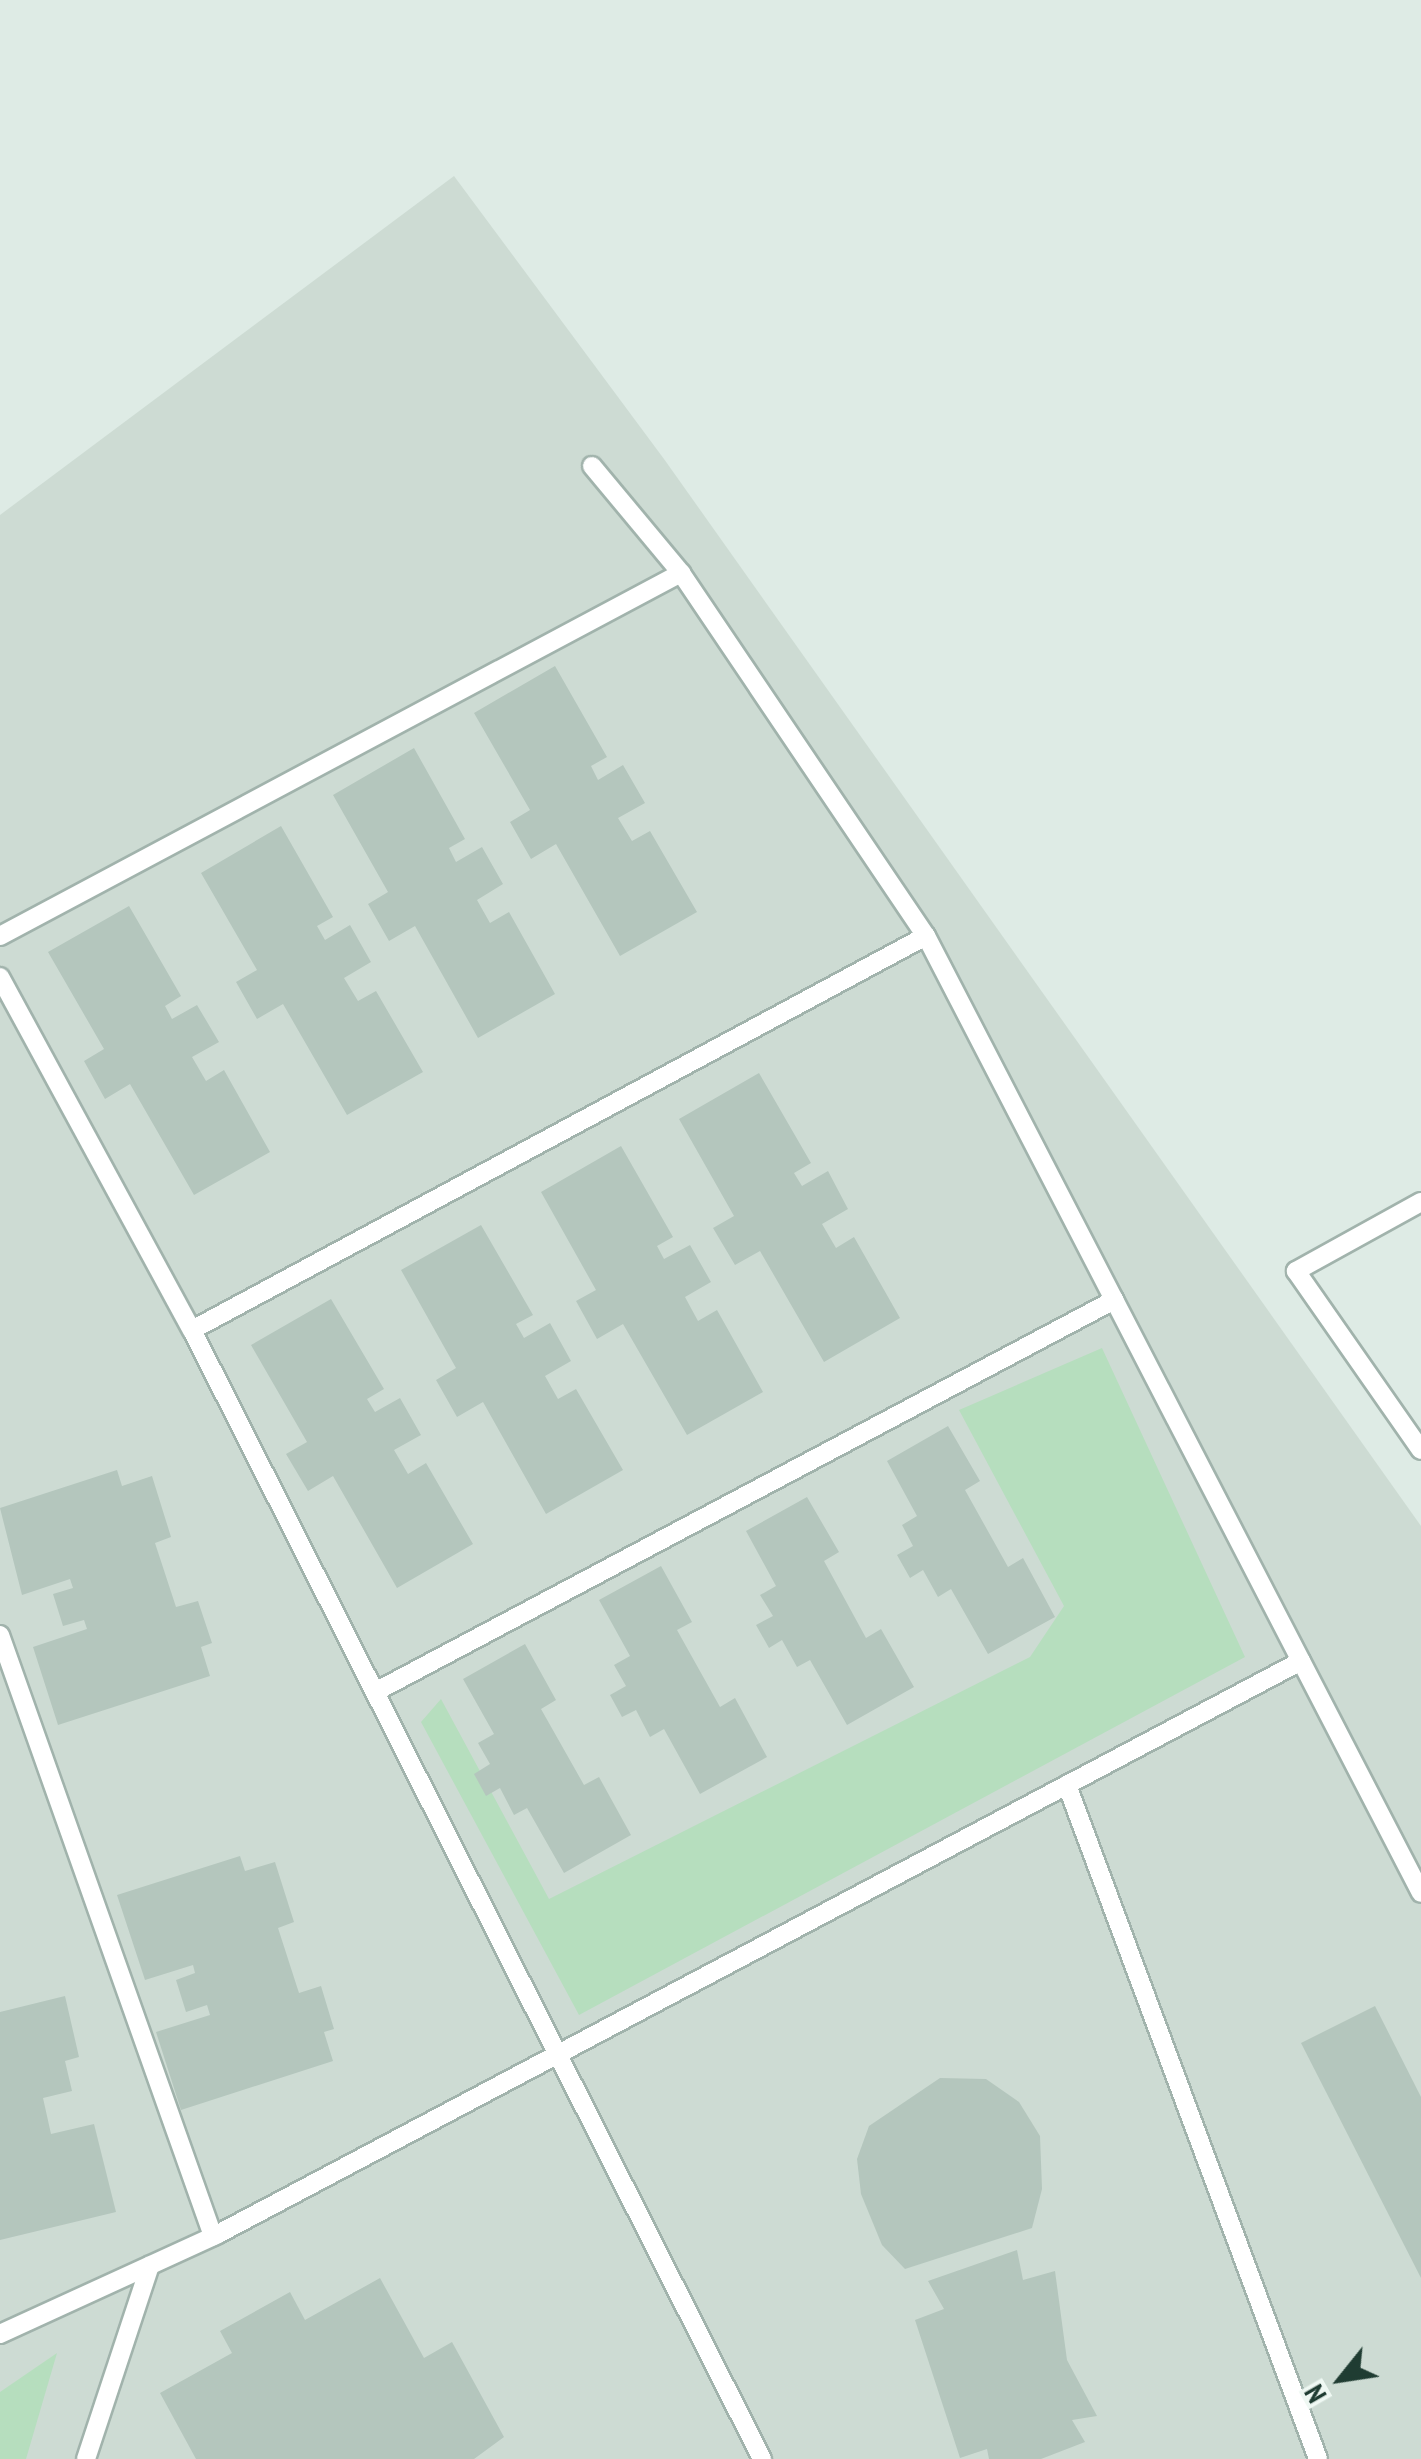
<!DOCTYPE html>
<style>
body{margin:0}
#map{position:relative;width:1421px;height:2459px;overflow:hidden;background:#deebe5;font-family:"PT Sans Narrow",sans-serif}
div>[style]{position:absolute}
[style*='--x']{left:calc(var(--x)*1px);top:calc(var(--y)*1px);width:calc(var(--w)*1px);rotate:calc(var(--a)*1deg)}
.built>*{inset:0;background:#cddbd3}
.green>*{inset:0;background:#b6debe}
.building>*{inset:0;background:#b4c6bd}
.roads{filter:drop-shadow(2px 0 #a1b3ac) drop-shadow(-2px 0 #a1b3ac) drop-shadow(0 2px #a1b3ac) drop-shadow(0 -2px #a1b3ac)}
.service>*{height:18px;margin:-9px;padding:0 9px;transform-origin:9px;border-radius:9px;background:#fff}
span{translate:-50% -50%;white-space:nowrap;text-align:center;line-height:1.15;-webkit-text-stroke:9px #eff8f3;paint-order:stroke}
.north{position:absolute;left:1291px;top:2329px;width:100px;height:100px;-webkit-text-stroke:8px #eff8f3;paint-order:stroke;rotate:240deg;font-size:28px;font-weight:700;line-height:40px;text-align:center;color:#1f3c32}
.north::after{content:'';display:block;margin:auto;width:35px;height:45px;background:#1f3c32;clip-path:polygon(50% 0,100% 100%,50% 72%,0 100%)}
</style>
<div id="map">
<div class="built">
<i style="clip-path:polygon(454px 176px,664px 459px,1421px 1526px,1421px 2459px,0 2459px,0 515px)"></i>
</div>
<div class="green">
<i style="clip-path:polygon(1102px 1348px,1245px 1657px,579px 2015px,421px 1722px,441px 1699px,549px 1899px,1030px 1657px,1064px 1606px,959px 1410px)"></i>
<i style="clip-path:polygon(57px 2353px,26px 2459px,0 2459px,0 2392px)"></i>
</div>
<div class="building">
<i style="clip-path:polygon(555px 666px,607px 757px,591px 766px,598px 780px,623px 765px,645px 803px,618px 818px,632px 841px,650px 831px,697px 912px,620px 956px,556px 844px,531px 859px,510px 822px,530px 810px,474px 713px)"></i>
<i style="clip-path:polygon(414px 748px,465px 839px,449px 848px,456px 862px,482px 847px,503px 884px,477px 900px,490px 923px,509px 912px,555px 994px,478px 1038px,415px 926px,389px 941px,368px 904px,388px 892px,333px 795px)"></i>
<i style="clip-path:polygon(281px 826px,333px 917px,317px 926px,325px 940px,350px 925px,371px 962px,344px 978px,358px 1001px,376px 991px,423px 1072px,347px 1115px,283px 1004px,257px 1019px,236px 982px,257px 970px,201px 873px)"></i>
<i style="clip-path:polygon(129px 906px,181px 996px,165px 1006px,172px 1019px,197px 1005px,219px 1042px,192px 1057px,206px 1081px,224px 1070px,270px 1152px,194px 1195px,130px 1084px,105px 1099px,84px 1061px,104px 1049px,48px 952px)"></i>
<i style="clip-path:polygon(759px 1073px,811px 1163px,794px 1173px,802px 1186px,828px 1171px,848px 1209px,822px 1224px,836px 1248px,854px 1237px,900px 1318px,824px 1362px,760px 1251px,735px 1265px,713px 1228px,734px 1216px,679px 1119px)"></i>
<i style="clip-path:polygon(621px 1146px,673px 1237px,657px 1246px,664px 1259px,690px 1245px,711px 1282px,685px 1297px,698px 1321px,717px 1310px,763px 1392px,687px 1435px,623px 1324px,597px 1339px,576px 1301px,596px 1290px,541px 1192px)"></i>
<i style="clip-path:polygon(481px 1225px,533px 1315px,516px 1324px,524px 1338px,550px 1323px,571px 1361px,545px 1376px,558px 1399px,576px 1389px,623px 1470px,546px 1514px,483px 1402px,457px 1417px,436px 1380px,456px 1368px,401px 1270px)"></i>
<i style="clip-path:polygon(331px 1299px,384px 1389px,367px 1399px,375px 1412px,400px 1398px,421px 1435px,394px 1450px,408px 1474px,426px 1463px,473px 1544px,397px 1588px,333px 1476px,308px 1491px,286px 1454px,307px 1442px,251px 1345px)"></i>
<i style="clip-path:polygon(948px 1426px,980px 1481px,965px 1490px,1008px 1567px,1023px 1558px,1055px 1617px,988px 1654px,951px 1589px,938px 1597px,923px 1570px,910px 1578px,897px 1555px,913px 1546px,902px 1525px,917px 1516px,887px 1461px)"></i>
<i style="clip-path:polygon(117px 1470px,122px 1486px,152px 1476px,171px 1537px,155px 1543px,176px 1607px,198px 1601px,212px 1643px,201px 1647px,210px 1676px,58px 1725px,33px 1647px,87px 1629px,84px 1620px,63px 1626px,53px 1594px,73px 1588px,70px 1579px,22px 1595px,0 1508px)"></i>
<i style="clip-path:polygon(807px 1497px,839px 1552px,824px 1561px,866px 1638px,881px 1629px,914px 1687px,847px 1725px,810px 1660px,797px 1667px,782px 1640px,769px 1648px,756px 1625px,773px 1616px,760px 1595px,776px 1586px,746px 1531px)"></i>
<i style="clip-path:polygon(661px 1566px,692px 1622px,677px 1630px,720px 1707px,735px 1698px,767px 1757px,700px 1794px,664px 1729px,650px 1737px,636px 1710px,622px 1717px,610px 1695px,626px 1686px,614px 1665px,630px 1656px,599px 1600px)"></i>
<i style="clip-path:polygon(525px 1644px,556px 1700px,541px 1709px,584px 1785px,599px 1777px,631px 1835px,564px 1873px,527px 1808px,514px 1815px,500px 1788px,486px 1796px,474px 1774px,490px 1764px,478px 1743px,494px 1734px,463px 1679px)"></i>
<i style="clip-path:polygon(240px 1856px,245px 1871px,275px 1862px,294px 1922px,278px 1928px,299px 1993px,321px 1986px,334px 2029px,324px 2032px,333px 2061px,181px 2110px,156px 2032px,210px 2015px,207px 2005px,186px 2012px,176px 1980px,195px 1973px,193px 1965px,145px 1980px,117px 1895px)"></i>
<i style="clip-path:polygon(65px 1996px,79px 2057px,65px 2061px,72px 2091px,43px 2098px,51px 2134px,94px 2124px,116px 2212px,0 2240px,0 2012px)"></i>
<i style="clip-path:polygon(1375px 2006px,1421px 2097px,1421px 2278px,1301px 2043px)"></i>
<i style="clip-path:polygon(940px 2078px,986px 2079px,1019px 2102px,1040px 2136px,1042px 2189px,1032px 2228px,905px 2269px,882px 2245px,861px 2194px,857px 2159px,869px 2126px)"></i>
<i style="clip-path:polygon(1017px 2250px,1023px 2280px,1055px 2271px,1067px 2360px,1097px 2416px,1072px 2420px,1085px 2442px,1041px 2459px,989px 2459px,987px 2449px,960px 2458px,915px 2320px,944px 2309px,928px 2281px)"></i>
<i style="clip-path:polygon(380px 2278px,424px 2358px,452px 2342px,504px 2437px,474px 2459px,196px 2459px,160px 2393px,232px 2353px,220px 2331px,290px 2292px,305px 2320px)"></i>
</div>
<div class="roads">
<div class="service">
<i style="--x:592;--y:466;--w:139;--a:50.2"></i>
<i style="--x:681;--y:573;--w:438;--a:56"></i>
<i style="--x:926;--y:936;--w:1077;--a:62.65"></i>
<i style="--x:0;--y:936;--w:772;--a:-28.06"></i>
<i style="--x:0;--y:977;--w:402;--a:61.5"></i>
<i style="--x:192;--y:1330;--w:1265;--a:63.21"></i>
<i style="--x:1421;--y:1202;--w:143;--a:151.1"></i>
<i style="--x:1296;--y:1271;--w:218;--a:55.1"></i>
<i style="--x:192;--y:1330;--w:833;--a:-28.23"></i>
<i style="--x:0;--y:1635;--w:638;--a:70.49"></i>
<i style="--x:375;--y:1692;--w:837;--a:-27.94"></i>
<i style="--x:1067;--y:1785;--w:719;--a:69.57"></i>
<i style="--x:0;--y:2334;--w:240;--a:-24.6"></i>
<i style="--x:218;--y:2234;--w:1225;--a:-27.88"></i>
<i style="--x:86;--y:2459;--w:204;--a:-71.7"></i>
</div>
</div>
<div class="north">N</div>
</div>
